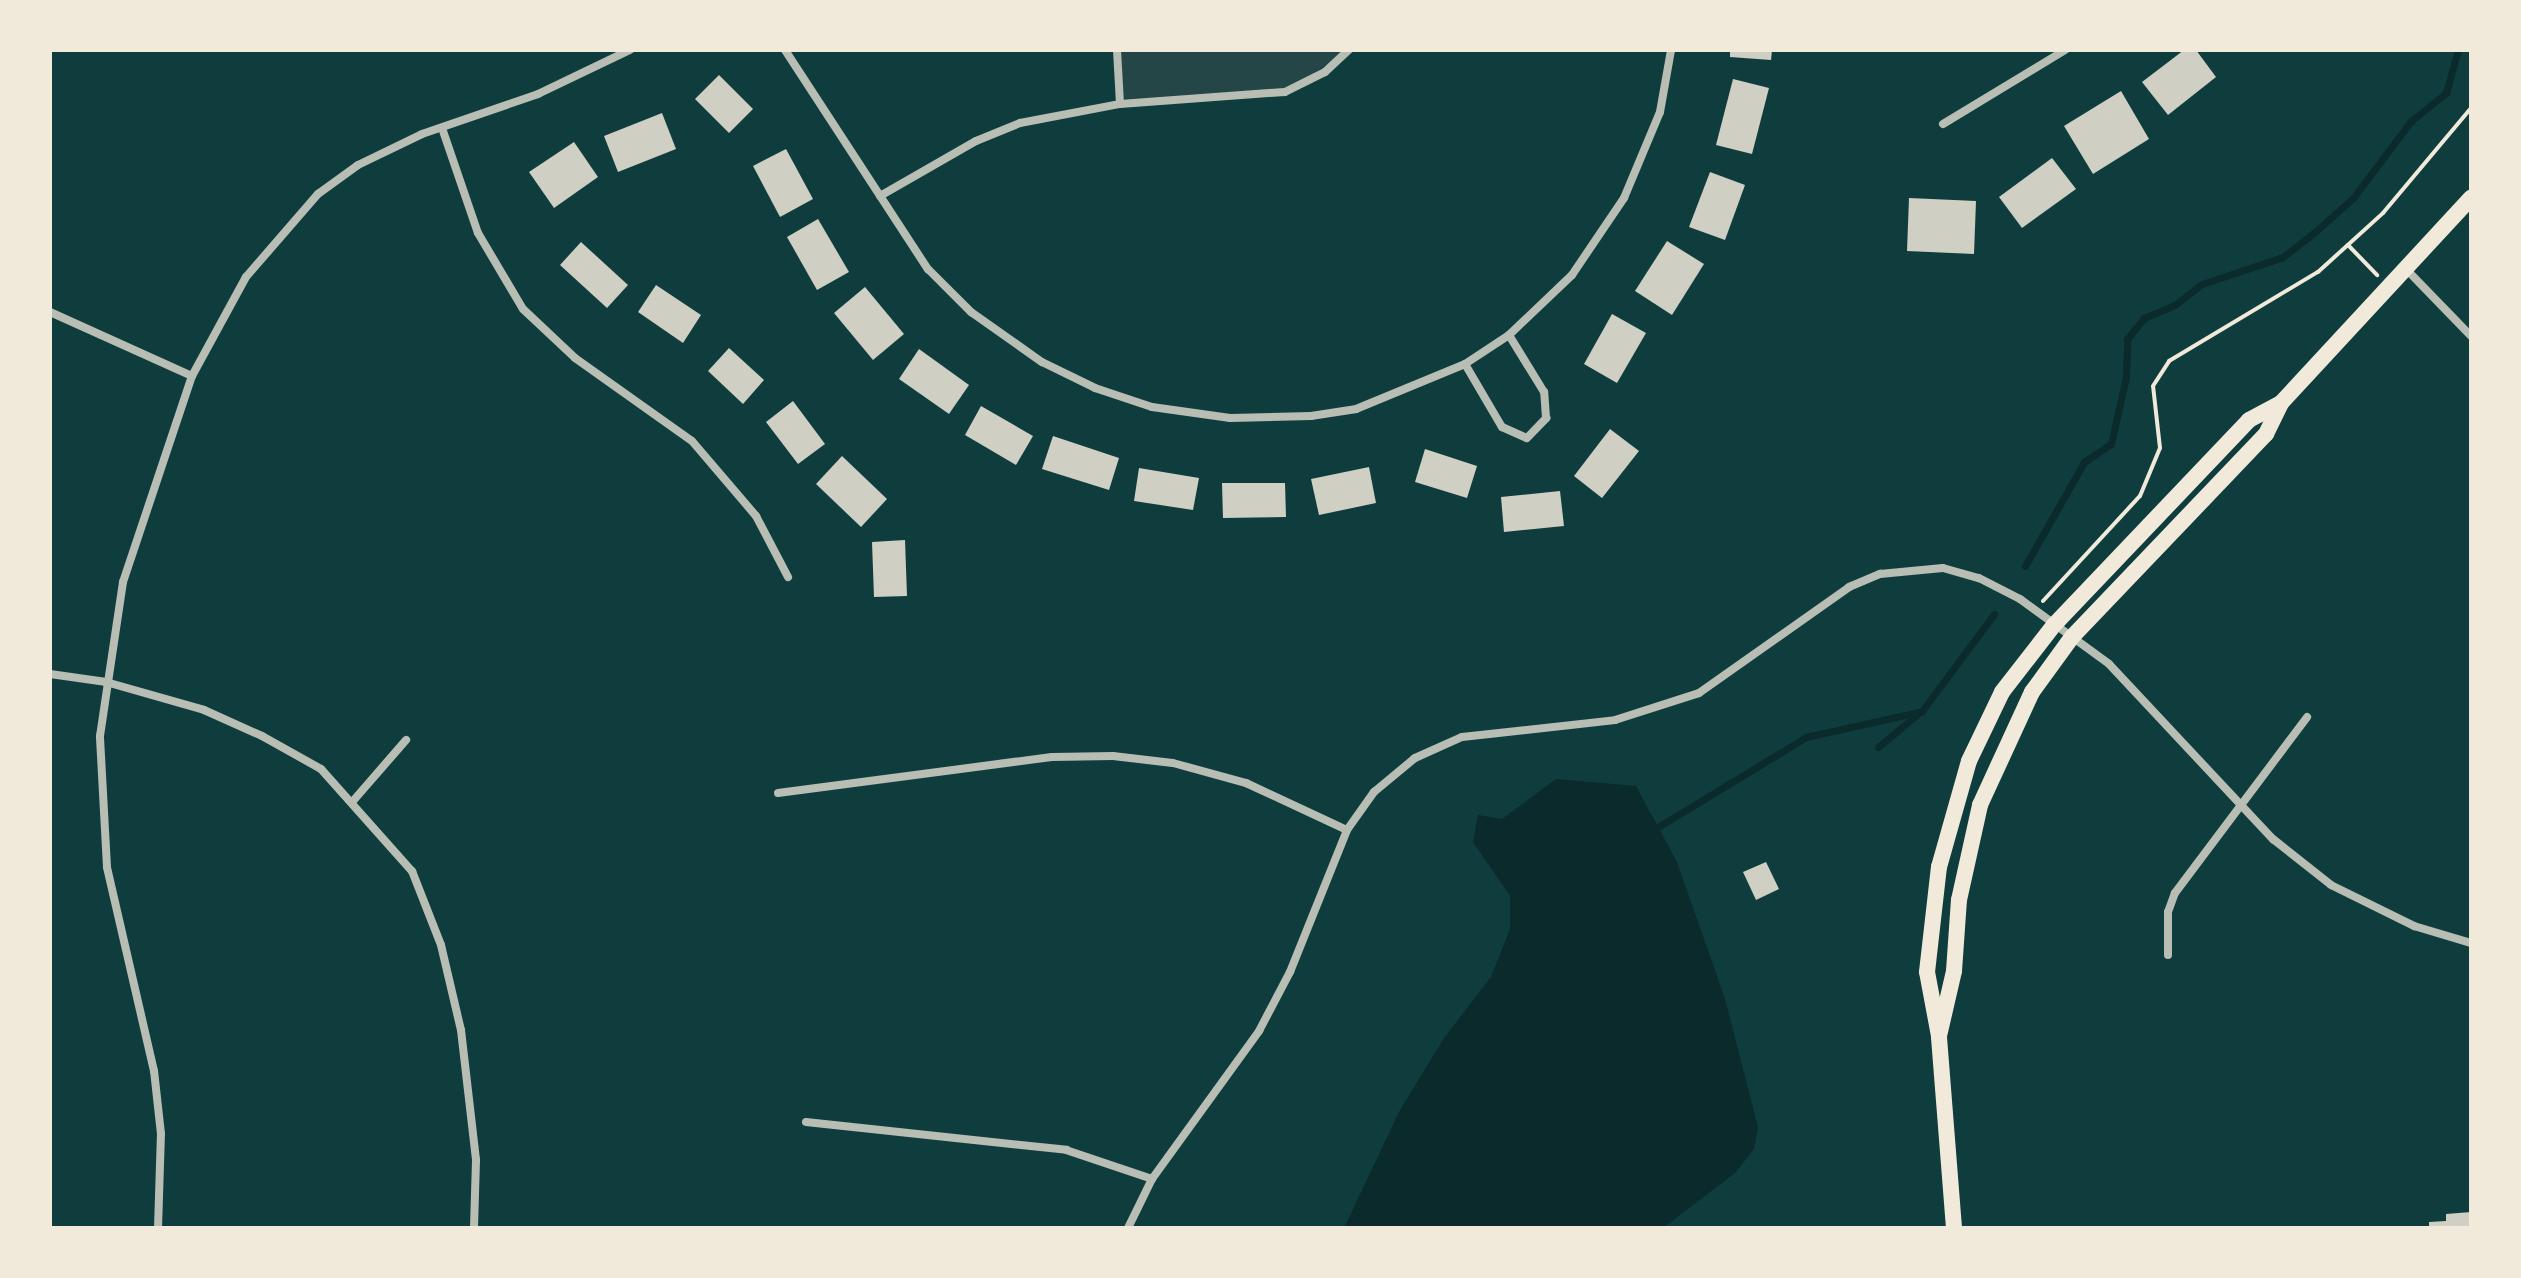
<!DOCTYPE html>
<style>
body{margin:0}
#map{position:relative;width:2521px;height:1278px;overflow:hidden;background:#0f3d3e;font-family:Signika,sans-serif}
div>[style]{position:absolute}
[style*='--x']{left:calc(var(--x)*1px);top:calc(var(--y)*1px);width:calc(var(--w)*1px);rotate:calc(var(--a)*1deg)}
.green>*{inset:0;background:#244646}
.water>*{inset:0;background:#0a2a2b}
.stream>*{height:7px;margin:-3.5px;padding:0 3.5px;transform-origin:3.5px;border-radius:3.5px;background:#0a2a2b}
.building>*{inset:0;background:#cfcfc3}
.path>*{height:4px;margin:-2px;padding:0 2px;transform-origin:2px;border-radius:2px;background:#f1e9da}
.minor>*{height:8px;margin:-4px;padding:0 4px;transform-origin:4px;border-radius:4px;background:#b8beb3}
.secondary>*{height:16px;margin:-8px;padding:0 8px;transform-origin:8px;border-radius:8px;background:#f1e9da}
span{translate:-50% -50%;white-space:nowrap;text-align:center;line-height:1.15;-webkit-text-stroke:8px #f1e9da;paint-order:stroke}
.frame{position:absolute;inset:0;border:52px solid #f1e9da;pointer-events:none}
</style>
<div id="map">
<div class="green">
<i style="clip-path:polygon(1117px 50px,1349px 50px,1285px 92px,1120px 104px)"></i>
</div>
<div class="water">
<i style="clip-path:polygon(1556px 779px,1636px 786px,1677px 862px,1725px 999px,1758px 1127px,1754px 1149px,1735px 1173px,1663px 1228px,1344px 1228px,1400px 1110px,1444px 1038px,1491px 977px,1510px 929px,1510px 896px,1473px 842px,1478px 815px,1502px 819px)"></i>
</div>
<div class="stream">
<i style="--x:2025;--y:566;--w:120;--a:-60.4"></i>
<i style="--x:2084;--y:462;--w:32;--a:-34"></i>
<i style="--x:2111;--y:444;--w:69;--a:-77.4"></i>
<i style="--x:2126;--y:377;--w:38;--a:-88"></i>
<i style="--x:2127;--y:339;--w:27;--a:-51"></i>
<i style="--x:2144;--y:318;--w:34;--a:-23"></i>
<i style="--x:2175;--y:305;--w:34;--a:-38"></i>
<i style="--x:2202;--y:284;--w:85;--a:-18.4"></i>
<i style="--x:2283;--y:257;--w:42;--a:-38.2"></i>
<i style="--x:2316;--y:231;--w:50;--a:-41.7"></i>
<i style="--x:2353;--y:198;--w:96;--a:-53"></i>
<i style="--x:2411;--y:121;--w:45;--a:-38.7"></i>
<i style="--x:2446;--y:93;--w:45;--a:-74.4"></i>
<i style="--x:1878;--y:747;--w:53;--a:-39.7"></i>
<i style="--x:1658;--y:827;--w:173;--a:-31.3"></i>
<i style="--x:1806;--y:737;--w:119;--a:-12.6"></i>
<i style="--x:1922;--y:711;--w:121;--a:-53.4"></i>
</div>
<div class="building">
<i style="clip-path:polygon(1730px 50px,1772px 50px,1771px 60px,1730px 57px)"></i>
<i style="clip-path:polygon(2184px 50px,2196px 50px,2216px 77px,2168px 115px,2142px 82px)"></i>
<i style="clip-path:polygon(719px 75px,753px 109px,729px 133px,695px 99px)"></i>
<i style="clip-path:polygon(1733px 79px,1769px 88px,1752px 154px,1716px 145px)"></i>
<i style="clip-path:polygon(2121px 91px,2149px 139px,2093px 174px,2064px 126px)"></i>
<i style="clip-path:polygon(662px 113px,676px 149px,618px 172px,604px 136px)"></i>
<i style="clip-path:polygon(574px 142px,598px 177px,554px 208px,529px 172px)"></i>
<i style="clip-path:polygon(786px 149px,813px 199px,780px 217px,753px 166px)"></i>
<i style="clip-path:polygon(2052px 158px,2076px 189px,2022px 228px,1999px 197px)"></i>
<i style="clip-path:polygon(1710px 172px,1745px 185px,1725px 240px,1689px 227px)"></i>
<i style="clip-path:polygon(1909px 198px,1976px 201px,1974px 254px,1907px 251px)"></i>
<i style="clip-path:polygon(818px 219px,849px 272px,817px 290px,787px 237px)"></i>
<i style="clip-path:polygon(1667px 241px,1704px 264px,1672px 315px,1635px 291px)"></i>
<i style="clip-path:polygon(581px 242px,628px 285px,607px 308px,560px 265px)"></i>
<i style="clip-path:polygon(656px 285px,701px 315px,683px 343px,638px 312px)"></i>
<i style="clip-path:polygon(865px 287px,904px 334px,873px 360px,834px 313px)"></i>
<i style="clip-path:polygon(1612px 314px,1646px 333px,1617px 383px,1584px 364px)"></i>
<i style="clip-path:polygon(729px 348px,764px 380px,743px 404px,708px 371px)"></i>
<i style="clip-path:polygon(919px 349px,969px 385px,949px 414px,899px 379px)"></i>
<i style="clip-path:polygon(793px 401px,825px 444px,798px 464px,766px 422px)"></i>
<i style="clip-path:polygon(981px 406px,1033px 436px,1016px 465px,965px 435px)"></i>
<i style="clip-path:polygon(1610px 429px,1639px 451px,1602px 498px,1574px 476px)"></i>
<i style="clip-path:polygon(1053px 436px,1119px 458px,1109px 490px,1042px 469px)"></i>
<i style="clip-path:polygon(1425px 449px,1477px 466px,1467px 498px,1415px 482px)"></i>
<i style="clip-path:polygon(842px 456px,887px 499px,861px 527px,816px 484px)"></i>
<i style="clip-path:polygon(1369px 467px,1376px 503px,1319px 515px,1311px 479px)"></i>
<i style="clip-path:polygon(1139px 468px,1199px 478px,1193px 510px,1134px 501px)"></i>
<i style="clip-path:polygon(1222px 483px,1285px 483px,1286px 517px,1223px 518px)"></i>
<i style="clip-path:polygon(1560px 491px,1564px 526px,1504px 532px,1501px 497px)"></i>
<i style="clip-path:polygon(905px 540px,907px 596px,874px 597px,872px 542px)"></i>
<i style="clip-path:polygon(1766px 862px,1779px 889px,1756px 900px,1743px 872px)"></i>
<i style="clip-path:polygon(2471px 1212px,2471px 1228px,2429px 1228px,2429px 1222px,2446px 1221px,2446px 1214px)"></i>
</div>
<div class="path">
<i style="--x:2348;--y:245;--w:42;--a:46"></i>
<i style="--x:2043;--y:601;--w:143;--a:-47.3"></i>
<i style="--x:2140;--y:496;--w:52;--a:-67.4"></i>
<i style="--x:2160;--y:448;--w:62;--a:-96.4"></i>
<i style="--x:2153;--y:386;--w:30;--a:-57"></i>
<i style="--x:2169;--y:361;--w:174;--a:-30.9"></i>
<i style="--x:2318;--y:272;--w:88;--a:-42.2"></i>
<i style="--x:2383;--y:213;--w:137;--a:-50"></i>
</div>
<div class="minor">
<i style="--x:785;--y:50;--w:262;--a:56.9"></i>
<i style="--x:928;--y:269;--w:61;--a:45"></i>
<i style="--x:971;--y:312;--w:87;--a:35.2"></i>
<i style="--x:1042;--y:362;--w:59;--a:26.1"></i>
<i style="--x:1095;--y:388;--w:60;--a:18.4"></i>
<i style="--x:1152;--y:407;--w:79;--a:8"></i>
<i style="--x:1230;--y:418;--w:81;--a:-1.4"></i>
<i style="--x:1311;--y:416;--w:46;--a:-8.8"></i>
<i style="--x:1356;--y:409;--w:118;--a:-22.4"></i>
<i style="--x:1465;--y:364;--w:53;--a:-33.4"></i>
<i style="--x:1509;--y:335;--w:87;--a:-43.6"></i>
<i style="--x:1572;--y:275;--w:93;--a:-56"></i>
<i style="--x:1624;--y:198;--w:93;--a:-67.3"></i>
<i style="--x:1660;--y:112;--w:63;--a:-79.9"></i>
<i style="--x:1117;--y:50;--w:54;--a:86.8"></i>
<i style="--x:1943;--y:124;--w:143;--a:-31.2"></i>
<i style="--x:442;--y:128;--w:111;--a:71.1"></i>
<i style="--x:478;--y:233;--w:88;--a:59.4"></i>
<i style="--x:523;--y:309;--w:71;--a:43.3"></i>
<i style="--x:575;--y:358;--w:143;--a:35.4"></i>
<i style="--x:692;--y:441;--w:99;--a:49.5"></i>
<i style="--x:756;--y:516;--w:69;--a:62.3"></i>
<i style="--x:880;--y:196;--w:111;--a:-29.8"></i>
<i style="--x:976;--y:141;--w:48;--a:-22.2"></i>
<i style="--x:1020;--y:123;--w:102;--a:-10.8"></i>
<i style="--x:1120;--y:104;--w:165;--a:-4.2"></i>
<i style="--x:1285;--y:92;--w:45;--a:-26.6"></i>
<i style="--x:1325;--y:72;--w:33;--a:-43"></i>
<i style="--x:2406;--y:269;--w:93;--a:45.9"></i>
<i style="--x:50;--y:312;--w:156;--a:24.3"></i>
<i style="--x:1465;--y:364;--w:73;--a:59.6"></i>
<i style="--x:1502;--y:427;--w:27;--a:24"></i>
<i style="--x:1527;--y:438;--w:28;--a:-46"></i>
<i style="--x:1546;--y:418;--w:26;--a:-94"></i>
<i style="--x:1544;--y:392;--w:67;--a:-121.6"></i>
<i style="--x:50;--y:674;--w:57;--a:8.1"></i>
<i style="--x:106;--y:682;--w:102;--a:15.9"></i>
<i style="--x:204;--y:710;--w:64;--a:24.1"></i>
<i style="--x:262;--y:736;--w:68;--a:29.2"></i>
<i style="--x:321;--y:769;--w:137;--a:48.3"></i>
<i style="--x:412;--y:871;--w:79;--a:68.6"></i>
<i style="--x:441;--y:945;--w:87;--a:76.8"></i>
<i style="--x:461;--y:1030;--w:131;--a:83.4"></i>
<i style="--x:476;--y:1160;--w:68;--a:91.7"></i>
<i style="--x:778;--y:793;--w:276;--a:-7.5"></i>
<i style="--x:1052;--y:757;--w:61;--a:-0.9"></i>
<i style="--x:1113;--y:756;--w:60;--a:6.7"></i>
<i style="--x:1173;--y:763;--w:76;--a:15.3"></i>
<i style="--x:1246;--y:783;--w:111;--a:25"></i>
<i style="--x:353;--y:801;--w:81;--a:-49"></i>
<i style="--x:2168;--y:955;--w:43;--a:-90"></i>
<i style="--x:2168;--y:912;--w:20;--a:-70"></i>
<i style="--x:2175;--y:893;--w:220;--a:-53.1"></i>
<i style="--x:806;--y:1122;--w:262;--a:6.1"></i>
<i style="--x:1066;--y:1150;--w:91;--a:18.6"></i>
<i style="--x:158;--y:1228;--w:94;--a:-88.2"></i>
<i style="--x:161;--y:1134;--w:63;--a:-96.3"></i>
<i style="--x:154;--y:1071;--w:209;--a:-103"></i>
<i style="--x:107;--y:867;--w:131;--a:-93.1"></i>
<i style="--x:100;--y:736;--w:156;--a:-81.5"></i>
<i style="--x:123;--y:582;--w:217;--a:-71.5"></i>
<i style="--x:192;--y:376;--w:113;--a:-61.4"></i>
<i style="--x:246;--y:277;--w:110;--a:-49.1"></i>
<i style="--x:318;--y:194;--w:49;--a:-35.9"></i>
<i style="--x:358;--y:165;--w:71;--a:-25.8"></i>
<i style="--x:422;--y:134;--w:123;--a:-19"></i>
<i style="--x:538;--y:94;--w:102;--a:-25.6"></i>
<i style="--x:1128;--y:1228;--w:55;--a:-63.9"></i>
<i style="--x:1152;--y:1179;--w:183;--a:-54.1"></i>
<i style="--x:1259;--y:1031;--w:67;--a:-62.3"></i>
<i style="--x:1290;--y:972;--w:153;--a:-68.1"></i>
<i style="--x:1347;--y:830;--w:47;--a:-54.6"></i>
<i style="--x:1374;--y:792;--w:53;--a:-39.7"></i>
<i style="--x:1415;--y:758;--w:51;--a:-24.1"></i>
<i style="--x:1462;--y:737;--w:154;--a:-6.3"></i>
<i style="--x:1615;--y:720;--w:88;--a:-17.8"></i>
<i style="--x:1699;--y:693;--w:184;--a:-35.2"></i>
<i style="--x:1849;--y:587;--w:34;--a:-23"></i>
<i style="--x:1880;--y:574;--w:63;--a:-5.4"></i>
<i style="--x:1943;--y:568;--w:37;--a:16"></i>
<i style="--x:1979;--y:578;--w:46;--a:27.1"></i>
<i style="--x:2020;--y:599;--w:110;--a:36.1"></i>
<i style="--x:2109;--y:664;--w:240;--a:46.9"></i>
<i style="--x:2273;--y:839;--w:74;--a:38.4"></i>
<i style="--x:2331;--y:885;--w:93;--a:26.3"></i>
<i style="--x:2414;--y:926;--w:59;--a:16.6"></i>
</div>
<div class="secondary">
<i style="--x:1939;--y:1036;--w:67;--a:-77"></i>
<i style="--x:1954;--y:971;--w:71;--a:-86"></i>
<i style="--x:1959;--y:900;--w:97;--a:-77.5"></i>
<i style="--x:1980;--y:805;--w:124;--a:-65.3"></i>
<i style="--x:2032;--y:692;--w:68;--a:-54"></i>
<i style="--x:2072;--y:637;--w:281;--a:-46.3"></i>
<i style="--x:2266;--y:434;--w:34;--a:-64"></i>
<i style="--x:2281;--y:403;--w:280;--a:-47.2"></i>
<i style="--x:1954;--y:1228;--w:193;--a:-94.5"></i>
<i style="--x:1939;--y:1036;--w:65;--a:-100.6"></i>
<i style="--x:1927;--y:972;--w:106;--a:-83.5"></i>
<i style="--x:1939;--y:867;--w:110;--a:-74.2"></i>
<i style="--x:1969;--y:761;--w:76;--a:-64.4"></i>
<i style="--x:2002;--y:692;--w:85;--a:-52.2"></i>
<i style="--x:2054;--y:625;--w:283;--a:-46.4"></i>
<i style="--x:2249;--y:420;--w:36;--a:-28"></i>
</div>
<div class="frame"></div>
</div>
